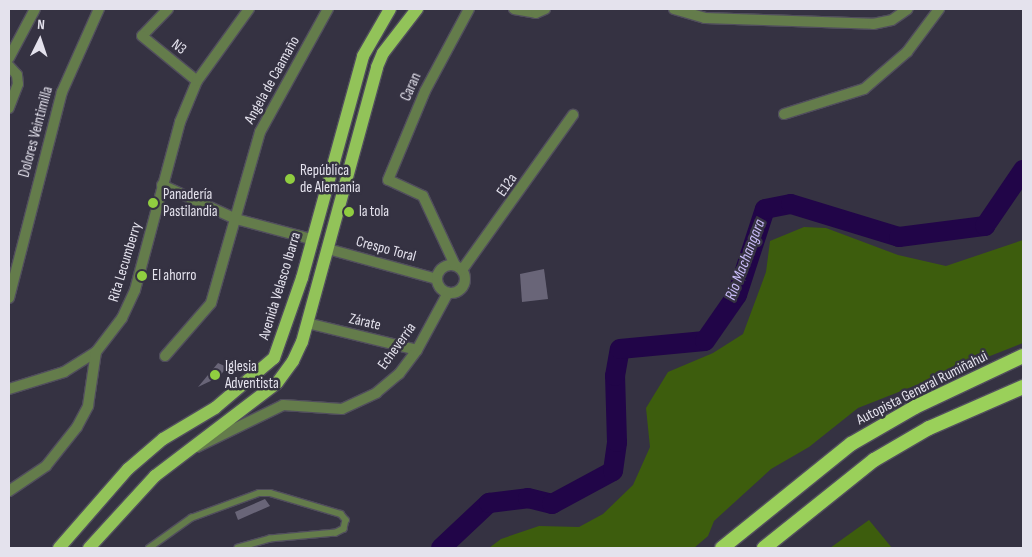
<!DOCTYPE html>
<meta charset="utf-8">
<style>
body{margin:0}
#map{position:relative;width:1032px;height:557px;overflow:hidden;background:#353242;font-family:"Sofia Sans Condensed",sans-serif}
div>[style]{position:absolute}
[style*='--x']{left:calc(var(--x)*1px);top:calc(var(--y)*1px);width:calc(var(--w)*1px);rotate:calc(var(--a)*1deg)}
.green>*{inset:0;background:#3d5d0d}
.river>*{height:20px;margin:-10px;padding:0 10px;transform-origin:10px;border-radius:10px;background:#210548}
.building>*{inset:0;background:#696578}
.roads{filter:drop-shadow(1px 0 #514e5d) drop-shadow(-1px 0 #514e5d) drop-shadow(0 1px #514e5d) drop-shadow(0 -1px #514e5d)}
.service>*{height:5.5px;margin:-2.75px;padding:0 2.75px;transform-origin:2.75px;border-radius:2.75px;background:#647c4b}
.minor>*{height:10px;margin:-5px;padding:0 5px;transform-origin:5px;border-radius:5px;background:#647c4b}
.minor>.ring{margin:-5px;padding:0;box-sizing:content-box;background:none;border:10px solid #647c4b;border-radius:50%}
.primary>*{height:12px;margin:-6px;padding:0 6px;transform-origin:6px;border-radius:6px;background:#92c359}
.trunk>*{height:14px;margin:-7px;padding:0 7px;transform-origin:7px;border-radius:7px;background:#9ad05a}
.dots>*{width:14px;height:14px;translate:-50% -50%;box-sizing:border-box;border:2px solid #353242;border-radius:50%}
span{translate:-50% -50%;white-space:nowrap;text-align:center;line-height:1.15;-webkit-text-stroke:5px #353242;paint-order:stroke}
.street-label{font-size:15px;color:#e4e2ed}
.poi-label{font-size:15px;color:#e4e2ed}
.left{translate:0 -50%;text-align:left}
.water-label{font-size:16px;color:#cabdf9;font-style:italic}
.frame{position:absolute;inset:0;border:10px solid #e4e2ed;pointer-events:none}
.north{position:absolute;left:15px;top:15px;width:50px;height:50px;-webkit-text-stroke:4px #353242;paint-order:stroke;rotate:4deg;font-size:14px;font-weight:700;line-height:20px;text-align:center;color:#e4e2ed}
.north::after{content:'';display:block;margin:auto;width:18px;height:22px;background:#e4e2ed;clip-path:polygon(50% 0,100% 100%,50% 72%,0 100%)}
</style>
<div id="map">
<div class="green">
<i style="clip-path:polygon(804px 227px,826px 228px,898px 255px,946px 266px,1023px 240px,1023px 343px,858px 408px,809px 447px,771px 469px,714px 521px,708px 536px,694px 548px,489px 548px,501px 539px,539px 526px,579px 527px,603px 514px,633px 485px,650px 447px,646px 408px,668px 372px,713px 353px,743px 334px,766px 272px,770px 241px)"></i>
<i style="clip-path:polygon(869px 520px,892px 548px,830px 548px)"></i>
</div>
<div class="river">
<i style="--x:441;--y:548;--w:66;--a:-43.2"></i>
<i style="--x:489;--y:503;--w:39;--a:-7"></i>
<i style="--x:528;--y:498;--w:25;--a:14"></i>
<i style="--x:552;--y:504;--w:69;--a:-28.4"></i>
<i style="--x:613;--y:471;--w:29;--a:-82"></i>
<i style="--x:617;--y:442;--w:66;--a:-91.7"></i>
<i style="--x:615;--y:376;--w:27;--a:-80"></i>
<i style="--x:620;--y:349;--w:85;--a:-5.4"></i>
<i style="--x:705;--y:341;--w:56;--a:-55.2"></i>
<i style="--x:737;--y:295;--w:90;--a:-72"></i>
<i style="--x:765;--y:209;--w:26;--a:-11"></i>
<i style="--x:791;--y:204;--w:113;--a:17"></i>
<i style="--x:899;--y:237;--w:87;--a:-7.3"></i>
<i style="--x:985;--y:226;--w:68;--a:-55.8"></i>
</div>
<div class="building">
<i style="clip-path:polygon(544px 269px,548px 299px,522px 302px,520px 274px)"></i>
<i style="clip-path:polygon(218px 363px,227px 367px,219px 377px,198px 387px)"></i>
<i style="clip-path:polygon(265px 499px,270px 506px,238px 520px,235px 512px)"></i>
</div>
<div class="roads">
<div class="service">
<i style="--x:149;--y:548;--w:52;--a:-35.5"></i>
<i style="--x:191;--y:518;--w:72;--a:-20.2"></i>
<i style="--x:259;--y:493;--w:11;--a:0"></i>
<i style="--x:270;--y:493;--w:74;--a:16.5"></i>
<i style="--x:341;--y:514;--w:8;--a:50"></i>
<i style="--x:346;--y:520;--w:9;--a:103"></i>
<i style="--x:344;--y:529;--w:9;--a:153"></i>
<i style="--x:336;--y:533;--w:66;--a:174.8"></i>
<i style="--x:270;--y:539;--w:33;--a:164"></i>
</div>
<div class="minor">
<i style="--x:168;--y:9;--w:37;--a:134"></i>
<i style="--x:142;--y:36;--w:71;--a:39.3"></i>
<i style="--x:514;--y:9;--w:22;--a:10"></i>
<i style="--x:536;--y:13;--w:10;--a:-24"></i>
<i style="--x:674;--y:9;--w:32;--a:16"></i>
<i style="--x:705;--y:18;--w:168;--a:2"></i>
<i style="--x:873;--y:24;--w:19;--a:-12"></i>
<i style="--x:892;--y:20;--w:19;--a:-35"></i>
<i style="--x:9;--y:58;--w:55;--a:-62"></i>
<i style="--x:9;--y:66;--w:12;--a:48"></i>
<i style="--x:17;--y:75;--w:9;--a:84"></i>
<i style="--x:18;--y:84;--w:26;--a:111"></i>
<i style="--x:784;--y:114;--w:84;--a:-17.4"></i>
<i style="--x:864;--y:89;--w:57;--a:-40.7"></i>
<i style="--x:907;--y:52;--w:54;--a:-53.3"></i>
<i style="--x:162;--y:185;--w:81;--a:24.7"></i>
<i style="--x:236;--y:219;--w:78;--a:14.9"></i>
<i style="--x:328;--y:249;--w:113;--a:15.4"></i>
<i class="ring" style="left:437px;top:265px;width:18px;height:18px"></i>
<i style="--x:455;--y:265;--w:76;--a:-114.9"></i>
<i style="--x:423;--y:196;--w:38;--a:-155"></i>
<i style="--x:388;--y:180;--w:96;--a:-67.4"></i>
<i style="--x:425;--y:91;--w:93;--a:-61.8"></i>
<i style="--x:462;--y:270;--w:191;--a:-54.4"></i>
<i style="--x:9;--y:298;--w:213;--a:-75.6"></i>
<i style="--x:62;--y:92;--w:91;--a:-66"></i>
<i style="--x:307;--y:323;--w:113;--a:13.8"></i>
<i style="--x:165;--y:356;--w:70;--a:-49"></i>
<i style="--x:211;--y:303;--w:178;--a:-74"></i>
<i style="--x:260;--y:132;--w:141;--a:-61.1"></i>
<i style="--x:9;--y:389;--w:58;--a:-17.2"></i>
<i style="--x:64;--y:372;--w:38;--a:-32"></i>
<i style="--x:96;--y:352;--w:43;--a:-52.6"></i>
<i style="--x:122;--y:318;--w:31;--a:-65"></i>
<i style="--x:135;--y:290;--w:174;--a:-75"></i>
<i style="--x:180;--y:122;--w:44;--a:-67.5"></i>
<i style="--x:197;--y:81;--w:89;--a:-54.2"></i>
<i style="--x:197;--y:447;--w:96;--a:-26"></i>
<i style="--x:283;--y:405;--w:59;--a:3.9"></i>
<i style="--x:342;--y:409;--w:38;--a:-25"></i>
<i style="--x:376;--y:393;--w:30;--a:-40"></i>
<i style="--x:399;--y:374;--w:30;--a:-53"></i>
<i style="--x:417;--y:350;--w:65;--a:-61.5"></i>
<i style="--x:9;--y:491;--w:45;--a:-34"></i>
<i style="--x:46;--y:466;--w:50;--a:-51.5"></i>
<i style="--x:77;--y:427;--w:24;--a:-62"></i>
<i style="--x:88;--y:406;--w:55;--a:-81.6"></i>
</div>
<div class="primary">
<i style="--x:59;--y:548;--w:105;--a:-48.9"></i>
<i style="--x:128;--y:469;--w:46;--a:-40.6"></i>
<i style="--x:163;--y:439;--w:61;--a:-30.8"></i>
<i style="--x:215;--y:408;--w:77;--a:-40.3"></i>
<i style="--x:274;--y:358;--w:85;--a:-70.7"></i>
<i style="--x:302;--y:278;--w:230;--a:-74.6"></i>
<i style="--x:363;--y:56;--w:54;--a:-60.1"></i>
<i style="--x:89;--y:548;--w:98;--a:-47.5"></i>
<i style="--x:155;--y:476;--w:153;--a:-37.3"></i>
<i style="--x:277;--y:383;--w:27;--a:-54"></i>
<i style="--x:293;--y:361;--w:21;--a:-65"></i>
<i style="--x:302;--y:342;--w:285;--a:-74.7"></i>
<i style="--x:377;--y:67;--w:15;--a:-67"></i>
<i style="--x:383;--y:53;--w:56;--a:-52.3"></i>
</div>
<div class="trunk">
<i style="--x:722;--y:548;--w:166;--a:-38.9"></i>
<i style="--x:851;--y:444;--w:74;--a:-30"></i>
<i style="--x:915;--y:407;--w:119;--a:-25.3"></i>
<i style="--x:764;--y:548;--w:141;--a:-38.7"></i>
<i style="--x:874;--y:460;--w:64;--a:-30.2"></i>
<i style="--x:929;--y:428;--w:103;--a:-23.6"></i>
</div>
</div>
<div class="dots">
<i style="left:290px;top:179px;background:#90cd40"></i>
<i style="left:153px;top:203px;background:#90cd40"></i>
<i style="left:349px;top:212px;background:#90cd40"></i>
<i style="left:142px;top:276px;background:#90cd40"></i>
<i style="left:215px;top:375px;background:#90cd40"></i>
</div>
<div class="street-label">
<span style="left:179px;top:47px;rotate:39deg">N3</span>
<span style="left:272px;top:80px;rotate:-61deg">Angela de Caamaño</span>
<span style="left:411px;top:87px;rotate:-66deg">Caran</span>
<span style="left:36px;top:132px;rotate:-75deg">Dolores Veintimilla</span>
<span style="left:507px;top:185px;rotate:-55deg">E12a</span>
<span style="left:386px;top:249px;rotate:15deg">Crespo Toral</span>
<span style="left:125px;top:262px;rotate:-73deg">Rita Lecumberry</span>
<span style="left:280px;top:286px;rotate:-73deg">Avenida Velasco Ibarra</span>
<span style="left:365px;top:322px;rotate:13deg">Zárate</span>
<span style="left:397px;top:346px;rotate:-54deg">Echeverria</span>
<span style="left:922px;top:388px;rotate:-27deg">Autopista General Rumiñahui</span>
</div>
<div class="poi-label">
<span class="left" style="left:300px;top:179px">República<br>de Alemania</span>
<span class="left" style="left:163px;top:203px">Panadería<br>Pastilandia</span>
<span class="left" style="left:359px;top:212px">la tola</span>
<span class="left" style="left:152px;top:276px">El ahorro</span>
<span class="left" style="left:225px;top:375px">Iglesia<br>Adventista</span>
</div>
<div class="water-label">
<span style="left:746px;top:260px;rotate:-69deg">Rio Machangara</span>
</div>
<div class="frame"></div>
<div class="north">N</div>
</div>
